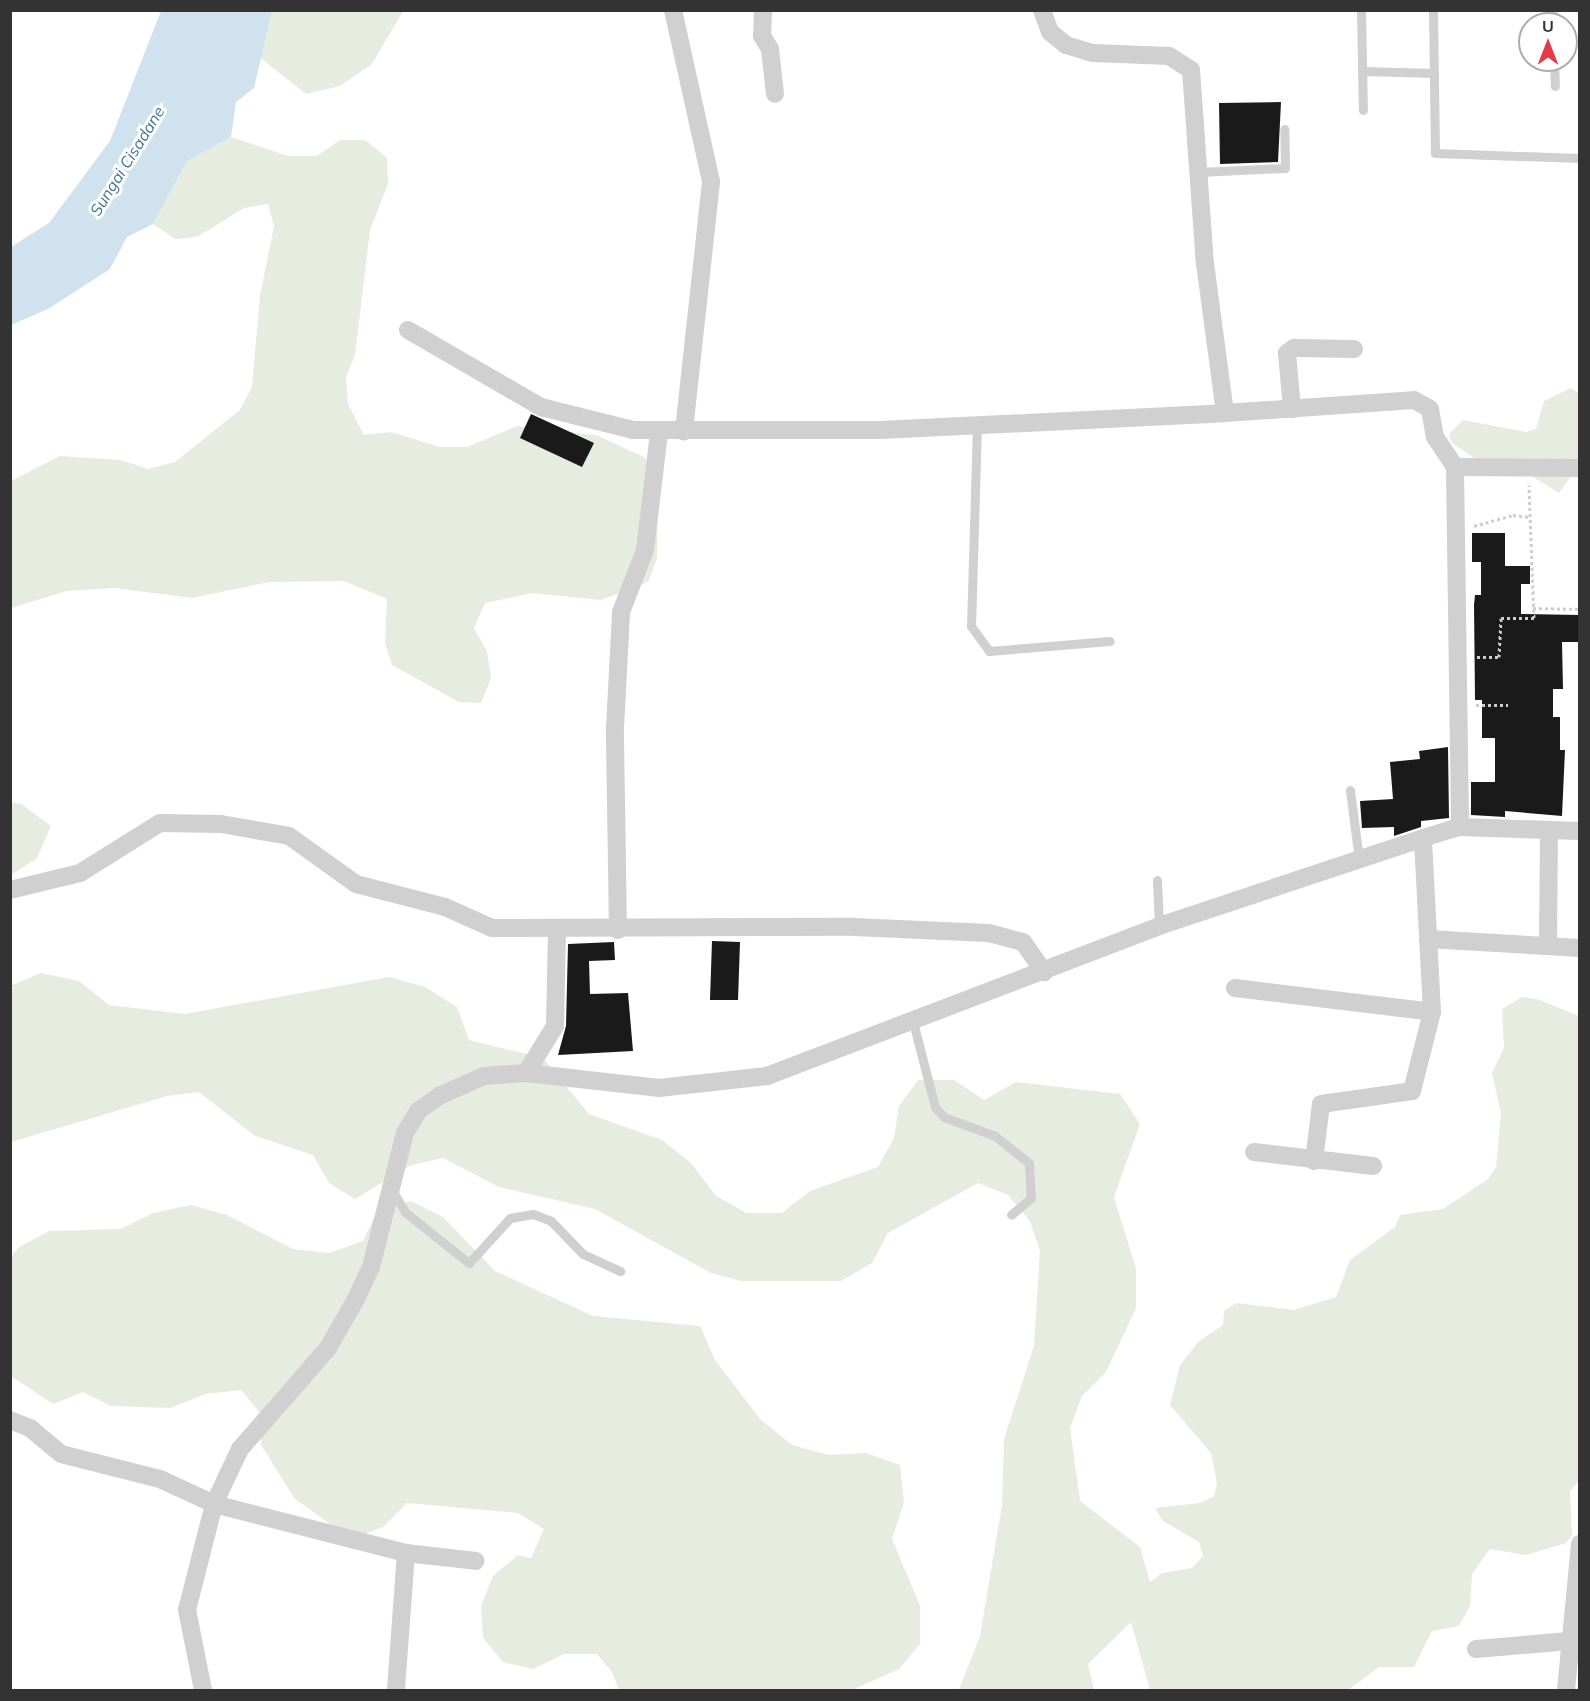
<!DOCTYPE html>
<style>
body{margin:0}
#map{position:relative;width:1590px;height:1701px;overflow:hidden;background:#fff;font-family:Mulish,sans-serif}
div>[style]{position:absolute}
[style*='--x']{left:calc(var(--x)*1px);top:calc(var(--y)*1px);width:calc(var(--w)*1px);rotate:calc(var(--a)*1deg)}
.green>*{inset:0;background:#e6ecdf}
.water>*{inset:0;background:#cfe2ee}
.building>*{inset:0;background:#1a1a1a}
.path>*{height:3px;margin-top:-1.5px;transform-origin:0;background:repeating-linear-gradient(90deg,#cdcdcd 0 3px,transparent 0 6px)}
.lane>*{height:9px;margin:-4.5px;padding:0 4.5px;transform-origin:4.5px;border-radius:4.5px;background:#d0d0d0}
.street>*{height:18px;margin:-9px;padding:0 9px;transform-origin:9px;border-radius:9px;background:#d0d0d0}
span{translate:-50% -50%;white-space:nowrap;text-align:center;line-height:1.15;-webkit-text-stroke:6px #fff;paint-order:stroke}
.water-label{font-size:16px;color:#3f7597;font-style:italic}
.frame{position:absolute;inset:0;border:12px solid #333;pointer-events:none}
.north{position:absolute;left:1518px;top:12px;width:60px;height:60px;box-sizing:border-box;background:#fff;border:2px solid #adadad;border-radius:50%;rotate:0deg;font-size:16px;font-weight:700;line-height:24px;text-align:center;color:#333}
.north::after{content:'';display:block;margin:auto;width:21px;height:27px;background:#e63946;clip-path:polygon(50% 0,100% 100%,50% 72%,0 100%)}
</style>
<div id="map">
<div class="green">
<i style="clip-path:polygon(256px 11px,403px 11px,372px 64px,340px 86px,306px 94px,258px 56px)"></i>
<i style="clip-path:polygon(231px 137px,288px 156px,317px 156px,340px 140px,365px 140px,387px 158px,388px 184px,370px 230px,355px 355px,346px 377px,348px 404px,364px 435px,391px 432px,440px 447px,467px 447px,517px 426px,596px 435px,644px 457px,658px 480px,657px 558px,648px 582px,601px 600px,532px 593px,485px 603px,474px 628px,487px 651px,491px 678px,481px 703px,459px 702px,392px 665px,385px 644px,387px 599px,344px 581px,269px 582px,192px 598px,114px 588px,67px 591px,11px 608px,11px 481px,60px 456px,121px 460px,148px 469px,175px 462px,240px 410px,252px 387px,260px 296px,274px 226px,268px 204px,244px 208px,197px 237px,175px 239px,153px 224px,187px 161px)"></i>
<i style="clip-path:polygon(1571px 388px,1579px 393px,1579px 482px,1577px 468px,1559px 493px,1519px 468px,1480px 462px,1452px 443px,1449px 434px,1463px 420px,1526px 432px,1536px 429px,1544px 401px)"></i>
<i style="clip-path:polygon(11px 803px,21px 804px,51px 826px,37px 858px,11px 875px)"></i>
<i style="clip-path:polygon(41px 973px,79px 981px,109px 1005px,185px 1014px,389px 977px,425px 987px,457px 1007px,469px 1040px,543px 1058px,589px 1114px,662px 1140px,691px 1163px,715px 1195px,746px 1213px,782px 1213px,810px 1191px,878px 1167px,894px 1138px,899px 1106px,918px 1080px,954px 1080px,984px 1100px,1016px 1082px,1120px 1094px,1140px 1124px,1114px 1197px,1136px 1269px,1136px 1308px,1106px 1372px,1082px 1396px,1070px 1428px,1080px 1501px,1140px 1547px,1150px 1582px,1162px 1573px,1192px 1568px,1203px 1556px,1199px 1542px,1163px 1521px,1155px 1508px,1200px 1503px,1214px 1496px,1217px 1483px,1211px 1453px,1170px 1405px,1180px 1365px,1199px 1341px,1223px 1325px,1224px 1311px,1236px 1303px,1294px 1310px,1336px 1297px,1350px 1260px,1395px 1227px,1400px 1215px,1443px 1209px,1488px 1179px,1496px 1167px,1501px 1114px,1492px 1073px,1504px 1048px,1502px 1009px,1522px 997px,1537px 999px,1579px 1016px,1580px 1480px,1570px 1491px,1572px 1535px,1566px 1543px,1526px 1555px,1490px 1549px,1472px 1574px,1470px 1606px,1459px 1626px,1432px 1631px,1414px 1667px,1379px 1667px,1348px 1690px,1150px 1690px,1131px 1622px,1088px 1664px,1094px 1690px,959px 1690px,980px 1636px,1002px 1505px,1004px 1439px,1034px 1346px,1040px 1251px,1030px 1221px,1008px 1195px,978px 1183px,888px 1233px,872px 1263px,841px 1281px,741px 1281px,711px 1273px,595px 1209px,499px 1187px,443px 1158px,411px 1165px,355px 1199px,329px 1183px,313px 1155px,255px 1136px,199px 1092px,167px 1096px,11px 1142px,10px 986px)"></i>
<i style="clip-path:polygon(411px 1201px,443px 1217px,495px 1271px,593px 1316px,700px 1326px,715px 1360px,761px 1420px,792px 1445px,829px 1455px,866px 1453px,900px 1465px,904px 1503px,892px 1539px,920px 1606px,920px 1644px,899px 1669px,852px 1690px,619px 1690px,612px 1672px,597px 1654px,564px 1654px,533px 1669px,503px 1662px,483px 1638px,481px 1606px,493px 1576px,518px 1555px,531px 1558px,544px 1529px,518px 1513px,407px 1503px,383px 1527px,351px 1539px,295px 1499px,261px 1445px,261px 1414px,241px 1390px,205px 1394px,171px 1408px,111px 1406px,83px 1392px,53px 1404px,11px 1376px,10px 1258px,19px 1247px,49px 1231px,121px 1229px,153px 1213px,191px 1205px,227px 1215px,293px 1249px,329px 1253px,363px 1241px,377px 1211px)"></i>
</div>
<div class="water">
<i style="clip-path:polygon(161px 11px,272px 11px,254px 88px,236px 102px,231px 137px,187px 161px,153px 224px,127px 237px,110px 269px,48px 309px,11px 325px,11px 247px,49px 223px,110px 141px)"></i>
</div>
<div class="building">
<i style="clip-path:polygon(1281px 102px,1278px 162px,1220px 164px,1219px 103px)"></i>
<i style="clip-path:polygon(531px 414px,594px 443px,582px 467px,520px 438px)"></i>
<i style="clip-path:polygon(1472px 533px,1505px 533px,1505px 566px,1530px 566px,1530px 584px,1521px 584px,1521px 614px,1580px 615px,1580px 642px,1562px 642px,1563px 689px,1553px 689px,1553px 717px,1560px 717px,1560px 750px,1565px 750px,1562px 816px,1505px 811px,1505px 817px,1471px 815px,1471px 782px,1495px 782px,1495px 738px,1482px 738px,1482px 700px,1475px 700px,1474px 605px,1475px 595px,1481px 595px,1481px 562px,1472px 562px)"></i>
<i style="clip-path:polygon(1448px 747px,1449px 818px,1421px 821px,1421px 827px,1394px 836px,1394px 827px,1362px 828px,1360px 801px,1393px 799px,1390px 762px,1420px 759px,1419px 751px)"></i>
<i style="clip-path:polygon(712px 941px,740px 942px,738px 1000px,710px 1000px)"></i>
<i style="clip-path:polygon(614px 942px,615px 960px,589px 961px,590px 994px,628px 993px,633px 1051px,558px 1055px,566px 1026px,568px 944px)"></i>
</div>
<div class="path">
<i style="--x:1474;--y:526;--w:41;--a:-15.8"></i>
<i style="--x:1513;--y:515;--w:17;--a:7"></i>
<i style="--x:1533;--y:608;--w:47;--a:1.2"></i>
<i style="--x:1477;--y:657;--w:22;--a:0"></i>
<i style="--x:1499;--y:657;--w:39;--a:-87"></i>
<i style="--x:1501;--y:618;--w:33;--a:0"></i>
<i style="--x:1534;--y:618;--w:133;--a:-92.2"></i>
<i style="--x:1476;--y:705;--w:32;--a:0"></i>
</div>
<div class="lane">
<i style="--x:1361;--y:10;--w:100;--a:88.9"></i>
<i style="--x:1433;--y:10;--w:143;--a:89.2"></i>
<i style="--x:1435;--y:153;--w:145;--a:2"></i>
<i style="--x:1553;--y:10;--w:14;--a:90"></i>
<i style="--x:1554;--y:60;--w:26;--a:88"></i>
<i style="--x:1362;--y:71;--w:72;--a:1.6"></i>
<i style="--x:1199;--y:172;--w:86;--a:-2.7"></i>
<i style="--x:1285;--y:168;--w:39;--a:-91"></i>
<i style="--x:977;--y:425;--w:201;--a:91.7"></i>
<i style="--x:971;--y:626;--w:31;--a:54"></i>
<i style="--x:989;--y:651;--w:121;--a:-4.7"></i>
<i style="--x:1350;--y:790;--w:71;--a:82.7"></i>
<i style="--x:1157;--y:880;--w:46;--a:87.5"></i>
<i style="--x:913;--y:1022;--w:88;--a:75.5"></i>
<i style="--x:935;--y:1107;--w:13;--a:48"></i>
<i style="--x:944;--y:1117;--w:54;--a:20.4"></i>
<i style="--x:995;--y:1136;--w:43;--a:38.5"></i>
<i style="--x:1029;--y:1163;--w:35;--a:87"></i>
<i style="--x:1031;--y:1198;--w:26;--a:140"></i>
<i style="--x:392;--y:1190;--w:26;--a:59"></i>
<i style="--x:405;--y:1212;--w:82;--a:38.6"></i>
<i style="--x:469;--y:1263;--w:61;--a:-47.7"></i>
<i style="--x:510;--y:1218;--w:23;--a:-10"></i>
<i style="--x:533;--y:1214;--w:19;--a:21"></i>
<i style="--x:551;--y:1221;--w:46;--a:45.9"></i>
<i style="--x:583;--y:1254;--w:41;--a:24.7"></i>
</div>
<div class="street">
<i style="--x:673;--y:10;--w:176;--a:77.5"></i>
<i style="--x:711;--y:182;--w:251;--a:96.2"></i>
<i style="--x:763;--y:10;--w:26;--a:92"></i>
<i style="--x:762;--y:36;--w:15;--a:58"></i>
<i style="--x:770;--y:49;--w:45;--a:83.7"></i>
<i style="--x:1042;--y:10;--w:23;--a:70"></i>
<i style="--x:1050;--y:32;--w:21;--a:39"></i>
<i style="--x:1066;--y:45;--w:28;--a:17"></i>
<i style="--x:1093;--y:53;--w:76;--a:2.3"></i>
<i style="--x:1169;--y:56;--w:26;--a:32"></i>
<i style="--x:1191;--y:70;--w:194;--a:85.9"></i>
<i style="--x:1205;--y:263;--w:151;--a:82.4"></i>
<i style="--x:1225;--y:413;--w:189;--a:-3.9"></i>
<i style="--x:1414;--y:400;--w:18;--a:29"></i>
<i style="--x:1430;--y:409;--w:28;--a:80"></i>
<i style="--x:1435;--y:437;--w:36;--a:56"></i>
<i style="--x:1455;--y:467;--w:125;--a:0.5"></i>
<i style="--x:408;--y:330;--w:154;--a:30.1"></i>
<i style="--x:541;--y:407;--w:95;--a:14"></i>
<i style="--x:633;--y:430;--w:248;--a:0"></i>
<i style="--x:881;--y:430;--w:344;--a:-2.8"></i>
<i style="--x:1292;--y:409;--w:56;--a:-95.1"></i>
<i style="--x:1287;--y:353;--w:9;--a:-36"></i>
<i style="--x:1294;--y:348;--w:60;--a:1"></i>
<i style="--x:1455;--y:467;--w:360;--a:89.2"></i>
<i style="--x:10;--y:890;--w:72;--a:-13.7"></i>
<i style="--x:80;--y:873;--w:94;--a:-32"></i>
<i style="--x:160;--y:823;--w:61;--a:0.9"></i>
<i style="--x:221;--y:824;--w:69;--a:10"></i>
<i style="--x:289;--y:836;--w:82;--a:35.6"></i>
<i style="--x:356;--y:884;--w:92;--a:14.5"></i>
<i style="--x:445;--y:907;--w:51;--a:24.1"></i>
<i style="--x:492;--y:928;--w:362;--a:-0.2"></i>
<i style="--x:854;--y:927;--w:135;--a:2.5"></i>
<i style="--x:989;--y:933;--w:35;--a:15"></i>
<i style="--x:1023;--y:942;--w:37;--a:55"></i>
<i style="--x:618;--y:930;--w:202;--a:-90.9"></i>
<i style="--x:615;--y:728;--w:116;--a:-87"></i>
<i style="--x:621;--y:612;--w:66;--a:-68.8"></i>
<i style="--x:645;--y:550;--w:119;--a:-83.2"></i>
<i style="--x:1428;--y:939;--w:152;--a:3.4"></i>
<i style="--x:1548;--y:946;--w:116;--a:-89.5"></i>
<i style="--x:1235;--y:988;--w:198;--a:6.9"></i>
<i style="--x:526;--y:1073;--w:55;--a:-58.3"></i>
<i style="--x:555;--y:1026;--w:96;--a:-88.8"></i>
<i style="--x:1254;--y:1152;--w:120;--a:6.7"></i>
<i style="--x:1314;--y:1161;--w:57;--a:-83"></i>
<i style="--x:1321;--y:1104;--w:92;--a:-8.1"></i>
<i style="--x:1412;--y:1091;--w:81;--a:-75.8"></i>
<i style="--x:1432;--y:1012;--w:174;--a:-93"></i>
<i style="--x:10;--y:1420;--w:22;--a:22"></i>
<i style="--x:30;--y:1428;--w:40;--a:40"></i>
<i style="--x:61;--y:1454;--w:102;--a:14.2"></i>
<i style="--x:160;--y:1479;--w:60;--a:24.8"></i>
<i style="--x:214;--y:1504;--w:198;--a:14.3"></i>
<i style="--x:406;--y:1553;--w:137;--a:94.2"></i>
<i style="--x:406;--y:1553;--w:70;--a:6.5"></i>
<i style="--x:1476;--y:1649;--w:94;--a:-4.9"></i>
<i style="--x:203;--y:1690;--w:82;--a:-101.3"></i>
<i style="--x:187;--y:1610;--w:109;--a:-75.7"></i>
<i style="--x:214;--y:1504;--w:61;--a:-64.7"></i>
<i style="--x:240;--y:1449;--w:134;--a:-48.9"></i>
<i style="--x:328;--y:1348;--w:56;--a:-60.3"></i>
<i style="--x:356;--y:1299;--w:35;--a:-65"></i>
<i style="--x:371;--y:1267;--w:138;--a:-75.8"></i>
<i style="--x:405;--y:1133;--w:26;--a:-59"></i>
<i style="--x:418;--y:1111;--w:28;--a:-35"></i>
<i style="--x:441;--y:1095;--w:47;--a:-23.8"></i>
<i style="--x:484;--y:1076;--w:42;--a:-4.1"></i>
<i style="--x:526;--y:1073;--w:134;--a:6.4"></i>
<i style="--x:659;--y:1088;--w:109;--a:-6.3"></i>
<i style="--x:767;--y:1076;--w:420;--a:-20.9"></i>
<i style="--x:1159;--y:926;--w:278;--a:-18.4"></i>
<i style="--x:1423;--y:838;--w:39;--a:-17"></i>
<i style="--x:1460;--y:827;--w:120;--a:1.9"></i>
<i style="--x:1566;--y:1690;--w:147;--a:-84.5"></i>
</div>
<div class="water-label">
<span style="left:127px;top:161px;rotate:-58deg">Sungai Cisadane</span>
</div>
<div class="frame"></div>
<div class="north">U</div>
</div>
